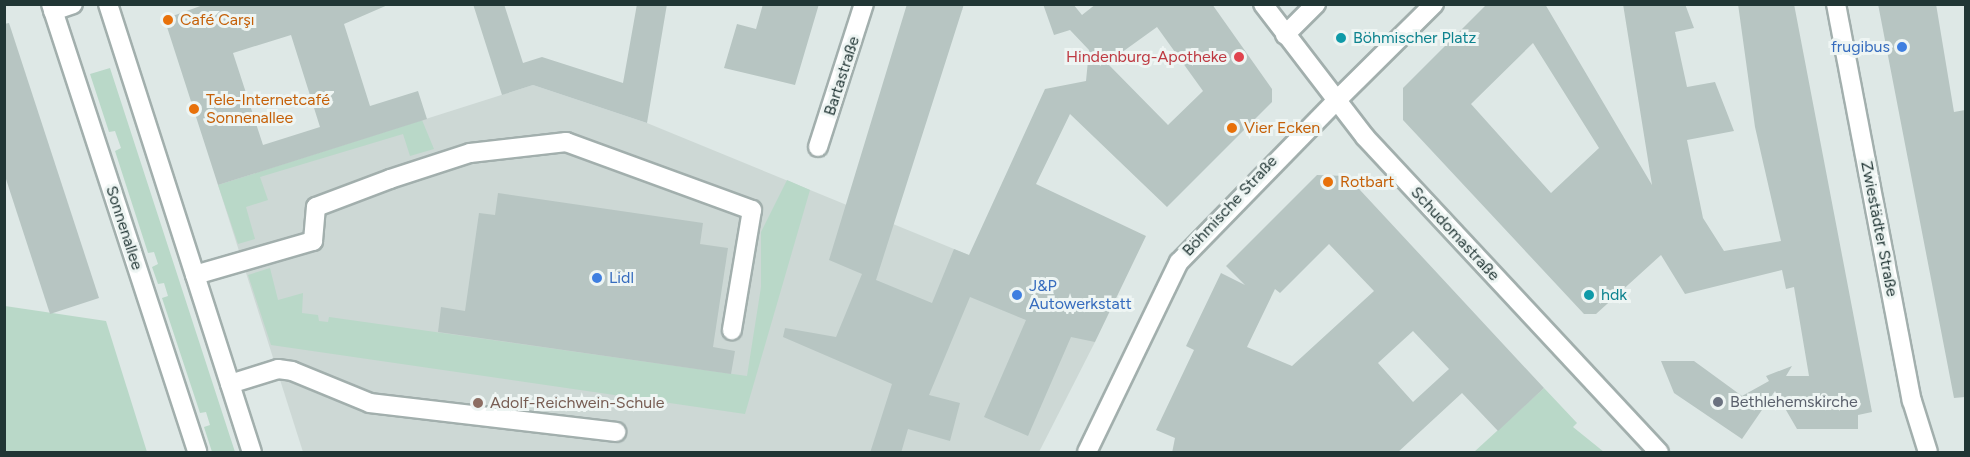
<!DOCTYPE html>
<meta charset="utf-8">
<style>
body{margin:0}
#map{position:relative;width:1970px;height:457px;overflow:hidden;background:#dee8e6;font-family:Figtree,sans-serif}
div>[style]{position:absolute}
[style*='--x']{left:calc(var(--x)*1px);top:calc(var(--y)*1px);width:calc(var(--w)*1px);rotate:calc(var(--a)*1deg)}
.built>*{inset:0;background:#cdd8d5}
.green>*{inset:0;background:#b9d8c8}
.building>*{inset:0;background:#b7c5c2}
.roads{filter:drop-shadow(2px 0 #a2afad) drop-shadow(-2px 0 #a2afad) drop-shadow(0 2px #a2afad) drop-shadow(0 -2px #a2afad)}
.service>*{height:18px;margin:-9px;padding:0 9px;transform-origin:9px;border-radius:9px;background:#fff}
.pedestrian>*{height:18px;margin:-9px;padding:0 9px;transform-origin:9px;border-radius:9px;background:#fff}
.minor>*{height:18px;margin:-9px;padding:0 9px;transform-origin:9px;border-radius:9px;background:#fff}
.secondary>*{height:18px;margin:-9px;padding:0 9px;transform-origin:9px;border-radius:9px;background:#fff}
.dots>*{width:16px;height:16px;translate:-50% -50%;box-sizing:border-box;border:3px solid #eef5f3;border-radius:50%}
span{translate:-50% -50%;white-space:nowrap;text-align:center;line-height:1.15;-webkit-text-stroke:6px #eef5f3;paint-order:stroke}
.food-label{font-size:16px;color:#c56008}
.left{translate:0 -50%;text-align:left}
.culture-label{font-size:16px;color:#0d838f}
.shop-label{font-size:16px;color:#366cbe}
.right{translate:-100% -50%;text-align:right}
.health-label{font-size:16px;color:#be3a42}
.street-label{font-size:16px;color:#213635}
.worship-label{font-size:16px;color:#5b616d}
.education-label{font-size:16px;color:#785e54}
.frame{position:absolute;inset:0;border:6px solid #213635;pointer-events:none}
</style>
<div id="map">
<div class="built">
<i style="clip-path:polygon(533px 85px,647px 123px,1054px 290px,1095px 342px,1039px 452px,303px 452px,218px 185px)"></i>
</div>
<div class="green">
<i style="clip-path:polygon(110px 68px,235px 452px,212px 452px,204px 427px,210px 425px,206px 412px,200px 413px,162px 298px,168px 296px,164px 283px,158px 284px,152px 267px,158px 264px,154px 252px,148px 253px,115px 151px,121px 148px,115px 131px,109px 132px,90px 74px)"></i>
<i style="clip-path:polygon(422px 120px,434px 149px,410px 156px,403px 134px,260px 177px,268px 200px,246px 207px,255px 239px,238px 244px,218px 185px)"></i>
<i style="clip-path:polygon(787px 180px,810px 190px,745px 414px,271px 345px,248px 275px,270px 268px,278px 300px,303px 293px,302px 313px,318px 315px,319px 321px,328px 322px,329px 317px,747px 376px,761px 287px,761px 232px)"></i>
<i style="clip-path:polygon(5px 306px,106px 321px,147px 452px,5px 452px)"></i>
<i style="clip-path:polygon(1544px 388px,1577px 423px,1573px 427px,1604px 452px,1474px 452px)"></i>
</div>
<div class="building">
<i style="clip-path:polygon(evenodd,206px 4px,390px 4px,344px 24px,370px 106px,418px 91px,427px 119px,218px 185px,167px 27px,167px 18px,206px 4px,291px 35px,320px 127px,263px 145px,233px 53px,291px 35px)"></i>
<i style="clip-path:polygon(473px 4px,504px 4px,523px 63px,542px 57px,623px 83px,637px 4px,667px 4px,647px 123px,533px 85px,502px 95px)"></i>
<i style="clip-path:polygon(763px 4px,819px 4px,795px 85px,724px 68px,737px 24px,756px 29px)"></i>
<i style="clip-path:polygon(evenodd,907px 4px,964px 4px,876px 280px,932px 303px,954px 249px,969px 255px,1045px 89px,1086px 81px,1089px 50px,1070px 30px,1054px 35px,1043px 4px,1073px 4px,1082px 15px,1096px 4px,1212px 4px,1272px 89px,1272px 102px,1167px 207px,1070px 114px,1036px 184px,1146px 236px,1095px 342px,1071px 337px,1028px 436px,984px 417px,1026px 320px,970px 297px,929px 395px,960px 403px,950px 441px,908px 429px,901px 453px,870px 453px,892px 384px,783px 337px,785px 328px,836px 337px,862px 274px,829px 260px,907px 4px,1157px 27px,1203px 91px,1168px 125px,1107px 63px,1157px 27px)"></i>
<i style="clip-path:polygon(evenodd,1487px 4px,1545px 4px,1652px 185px,1623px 4px,1685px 4px,1694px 28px,1675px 32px,1687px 87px,1715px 82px,1734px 131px,1687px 140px,1703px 218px,1724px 251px,1781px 241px,1755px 127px,1738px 4px,1794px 4px,1872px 412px,1858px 415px,1858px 429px,1797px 429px,1775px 391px,1742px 439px,1674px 393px,1661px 361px,1694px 361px,1742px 396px,1769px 381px,1766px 376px,1792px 366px,1786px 376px,1809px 376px,1794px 287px,1786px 289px,1782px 270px,1685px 294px,1661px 255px,1596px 314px,1584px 314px,1403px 120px,1403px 88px,1487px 4px,1533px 43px,1599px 148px,1551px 193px,1471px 104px,1533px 43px)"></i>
<i style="clip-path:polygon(1878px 4px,1936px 4px,1954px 112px,1965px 110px,1965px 397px,1954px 398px)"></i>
<i style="clip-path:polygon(9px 23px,99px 298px,50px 314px,4px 173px,4px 24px)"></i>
<i style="clip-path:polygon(evenodd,1317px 175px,1347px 176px,1544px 388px,1498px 431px,1462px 393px,1397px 453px,1172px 453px,1175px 438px,1156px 430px,1194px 350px,1186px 346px,1221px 273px,1245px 285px,1226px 266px,1317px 175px,1329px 244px,1374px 291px,1292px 366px,1247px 347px,1275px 289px,1280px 293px,1329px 244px,1317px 175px,1413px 331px,1449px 369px,1413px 402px,1378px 363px,1413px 331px)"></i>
<i style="clip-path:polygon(498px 193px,703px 223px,700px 244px,728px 248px,713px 347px,735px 351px,731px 374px,438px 332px,441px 307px,465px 311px,479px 213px,495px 215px)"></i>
</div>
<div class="roads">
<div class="service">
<i style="--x:195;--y:275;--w:123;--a:-16.1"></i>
<i style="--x:313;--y:241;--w:34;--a:-85"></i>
<i style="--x:316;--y:207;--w:79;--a:-20.7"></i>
<i style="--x:390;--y:179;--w:84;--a:-18"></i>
<i style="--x:470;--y:153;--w:97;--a:-6.5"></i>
<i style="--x:566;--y:142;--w:198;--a:20.1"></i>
<i style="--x:752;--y:210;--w:122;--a:99.5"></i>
<i style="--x:230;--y:384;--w:50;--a:-17.4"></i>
<i style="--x:278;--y:369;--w:14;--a:8"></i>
<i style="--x:292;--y:371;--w:84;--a:22.3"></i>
<i style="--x:370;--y:403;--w:248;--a:6.7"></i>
</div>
<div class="pedestrian">
<i style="--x:1285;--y:35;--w:44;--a:-45"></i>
<i style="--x:1336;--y:101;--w:138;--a:-44.7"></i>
</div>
<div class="minor">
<i style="--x:1263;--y:4;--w:168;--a:52.5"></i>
<i style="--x:1365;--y:137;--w:431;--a:47"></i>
<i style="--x:1836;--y:4;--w:404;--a:79.2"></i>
<i style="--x:1912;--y:401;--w:53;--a:72.6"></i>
<i style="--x:53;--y:11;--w:21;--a:-19"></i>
<i style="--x:818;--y:147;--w:150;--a:-72.2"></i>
<i style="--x:1087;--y:452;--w:211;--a:-64.2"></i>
<i style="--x:1179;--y:262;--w:225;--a:-45.7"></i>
</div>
<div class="secondary">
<i style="--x:51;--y:4;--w:471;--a:71.9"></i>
<i style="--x:108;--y:4;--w:471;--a:72.2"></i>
</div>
</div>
<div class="dots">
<i style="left:168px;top:20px;background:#e8710a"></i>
<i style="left:1341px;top:38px;background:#0f9aa8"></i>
<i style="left:1902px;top:47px;background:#3f7fe0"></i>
<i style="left:1239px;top:57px;background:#e0444e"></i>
<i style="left:194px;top:109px;background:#e8710a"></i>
<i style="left:1232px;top:128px;background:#e8710a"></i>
<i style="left:1328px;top:182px;background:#e8710a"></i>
<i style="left:597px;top:278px;background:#3f7fe0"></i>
<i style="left:1017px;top:295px;background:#3f7fe0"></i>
<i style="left:1589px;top:295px;background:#0f9aa8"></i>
<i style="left:1718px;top:402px;background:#6b7280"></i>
<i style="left:478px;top:403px;background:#8d6e63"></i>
</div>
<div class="food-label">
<span class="left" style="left:180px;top:20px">Café Carşı</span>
<span class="left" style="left:206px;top:109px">Tele-Internetcafé<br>Sonnenallee</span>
<span class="left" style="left:1244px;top:128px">Vier Ecken</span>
<span class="left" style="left:1340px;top:182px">Rotbart</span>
</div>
<div class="culture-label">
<span class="left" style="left:1353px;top:38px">Böhmischer Platz</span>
<span class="left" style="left:1601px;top:295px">hdk</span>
</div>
<div class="shop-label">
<span class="right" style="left:1890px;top:47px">frugibus</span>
<span class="left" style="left:609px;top:278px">Lidl</span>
<span class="left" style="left:1029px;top:295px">J&amp;P<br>Autowerkstatt</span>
</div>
<div class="health-label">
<span class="right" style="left:1227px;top:57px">Hindenburg-Apotheke</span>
</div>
<div class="street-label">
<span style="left:842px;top:76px;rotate:-72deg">Bartastraße</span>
<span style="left:1230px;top:206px;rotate:-47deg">Böhmische Straße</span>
<span style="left:124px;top:228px;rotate:72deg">Sonnenallee</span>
<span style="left:1879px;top:229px;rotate:79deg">Zwiestädter Straße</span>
<span style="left:1455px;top:234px;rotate:47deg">Schudomastraße</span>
</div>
<div class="worship-label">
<span class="left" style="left:1730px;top:402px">Bethlehemskirche</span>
</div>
<div class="education-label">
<span class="left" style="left:490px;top:403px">Adolf-Reichwein-Schule</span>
</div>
<div class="frame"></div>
</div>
